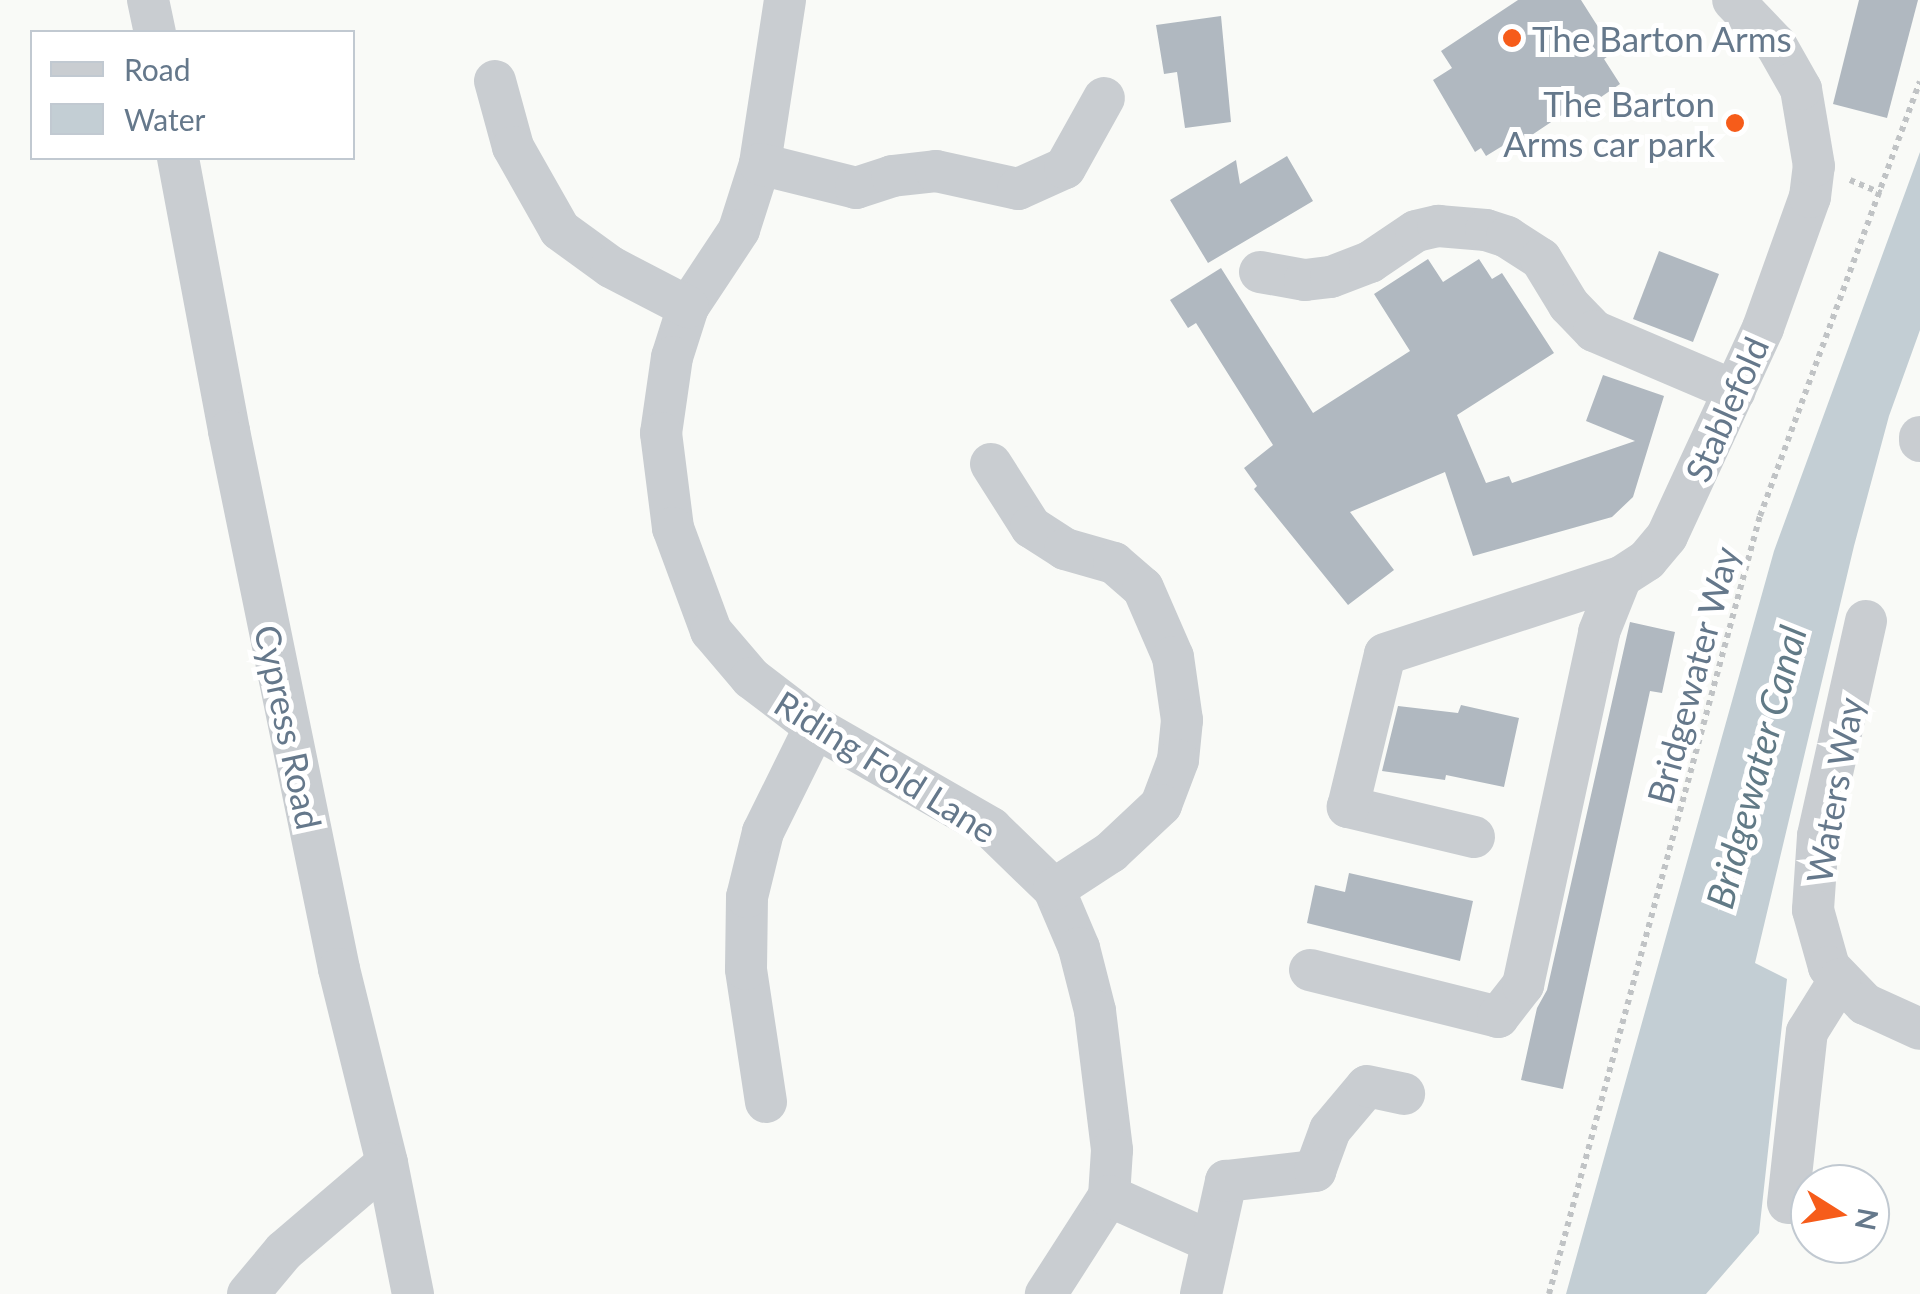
<!DOCTYPE html>
<style>
body{margin:0}
#map{position:relative;width:1920px;height:1294px;overflow:hidden;background:#f9faf7;font-family:Lato,sans-serif}
div>[style]{position:absolute}
[style*='--x']{left:calc(var(--x)*1px);top:calc(var(--y)*1px);width:calc(var(--w)*1px);rotate:calc(var(--a)*1deg)}
.water>*{inset:0;background:#c3ced4}
.building>*{inset:0;background:#b0b8c0}
.path>*{height:6px;margin-top:-3px;transform-origin:0;background:repeating-linear-gradient(90deg,#c0c3c5 0 5px,transparent 0 10px)}
.minor>*{height:42px;margin:-21px;padding:0 21px;transform-origin:21px;border-radius:21px;background:#c9cdd1}
.dots>*{width:28px;height:28px;translate:-50% -50%;box-sizing:border-box;border:5px solid #fff;border-radius:50%}
span{translate:-50% -50%;white-space:nowrap;text-align:center;line-height:1.15;-webkit-text-stroke:10px #fff;paint-order:stroke}
.poi-label{font-size:35px;color:#65788b}
.left{translate:0 -50%;text-align:left}
.right{translate:-100% -50%;text-align:right}
.street-label{font-size:35px;color:#65788b}
.water-label{font-size:38px;color:#617a86;font-style:italic}
.legend{position:absolute;left:30px;top:30px;width:325px;height:130px;box-sizing:border-box;background:#fff;border:2px solid #c1c9d1;margin:0;padding:12px 18px;list-style:none;font-size:30px;color:#65788b}
.legend li{display:flex;align-items:center;gap:20px;height:50px}
.legend b{width:50px;border:2px solid #c1c9d1}
.north{position:absolute;left:1790px;top:1164px;width:100px;height:100px;box-sizing:border-box;background:#fff;border:2px solid #c1c9d1;border-radius:50%;rotate:101deg;font-size:28px;font-weight:700;line-height:40px;text-align:center;color:#65788b}
.north::after{content:'';display:block;margin:auto;width:35px;height:45px;background:#f65c1a;clip-path:polygon(50% 0,100% 100%,50% 72%,0 100%)}
</style>
<div id="map">
<div class="water">
<i style="clip-path:polygon(1920px 152px,1920px 330px,1889px 416px,1854px 546px,1755px 963px,1787px 979px,1759px 1233px,1706px 1294px,1566px 1294px,1774px 551px)"></i>
</div>
<div class="building">
<i style="clip-path:polygon(1518px 0,1581px 0,1614px 52px,1604px 59px,1620px 84px,1585px 108px,1581px 102px,1508px 151px,1504px 145px,1486px 156px,1481px 148px,1475px 152px,1433px 80px,1452px 68px,1441px 51px)"></i>
<i style="clip-path:polygon(1859px 0,1918px 0,1887px 118px,1833px 104px)"></i>
<i style="clip-path:polygon(1221px 16px,1231px 122px,1185px 128px,1177px 72px,1164px 74px,1156px 25px)"></i>
<i style="clip-path:polygon(1287px 156px,1313px 201px,1208px 263px,1170px 200px,1236px 160px,1240px 184px)"></i>
<i style="clip-path:polygon(1659px 251px,1719px 274px,1693px 342px,1633px 319px)"></i>
<i style="clip-path:polygon(1428px 259px,1443px 282px,1479px 259px,1492px 279px,1502px 273px,1554px 353px,1457px 415px,1486px 483px,1509px 476px,1512px 483px,1635px 441px,1586px 421px,1603px 375px,1664px 396px,1633px 497px,1612px 517px,1473px 556px,1445px 472px,1350px 512px,1394px 570px,1348px 605px,1254px 489px,1257px 486px,1244px 468px,1273px 445px,1196px 323px,1188px 328px,1170px 300px,1221px 268px,1313px 413px,1410px 351px,1374px 294px)"></i>
<i style="clip-path:polygon(1630px 622px,1675px 632px,1662px 693px,1650px 691px,1563px 1089px,1521px 1080px,1537px 1008px,1547px 990px)"></i>
<i style="clip-path:polygon(1461px 705px,1519px 718px,1504px 787px,1446px 775px,1445px 780px,1382px 771px,1398px 706px,1458px 713px)"></i>
<i style="clip-path:polygon(1349px 873px,1473px 901px,1460px 961px,1307px 923px,1315px 885px,1345px 892px)"></i>
</div>
<div class="path">
<i style="--x:1850;--y:180;--w:34;--a:23"></i>
<i style="--x:1549;--y:1294;--w:806;--a:-74.83"></i>
<i style="--x:1760;--y:516;--w:463;--a:-69.8"></i>
</div>
<div class="minor">
<i style="--x:148;--y:0;--w:33;--a:78"></i>
<i style="--x:785;--y:0;--w:166;--a:98.7"></i>
<i style="--x:760;--y:164;--w:69;--a:107.7"></i>
<i style="--x:739;--y:230;--w:92;--a:123.5"></i>
<i style="--x:688;--y:307;--w:52;--a:107.7"></i>
<i style="--x:672;--y:357;--w:77;--a:98.2"></i>
<i style="--x:661;--y:433;--w:96;--a:82.8"></i>
<i style="--x:673;--y:528;--w:110;--a:69.7"></i>
<i style="--x:711;--y:631;--w:62;--a:49.6"></i>
<i style="--x:751;--y:678;--w:81;--a:37.4"></i>
<i style="--x:815;--y:727;--w:203;--a:29.8"></i>
<i style="--x:991;--y:828;--w:88;--a:44.1"></i>
<i style="--x:1054;--y:889;--w:64;--a:67"></i>
<i style="--x:1079;--y:948;--w:65;--a:75.7"></i>
<i style="--x:1095;--y:1011;--w:140;--a:83"></i>
<i style="--x:1112;--y:1150;--w:46;--a:93.7"></i>
<i style="--x:1109;--y:1196;--w:117;--a:122.7"></i>
<i style="--x:495;--y:81;--w:68;--a:74.7"></i>
<i style="--x:513;--y:147;--w:95;--a:60.5"></i>
<i style="--x:560;--y:230;--w:63;--a:36"></i>
<i style="--x:611;--y:267;--w:87;--a:27.5"></i>
<i style="--x:178;--y:158;--w:278;--a:79.4"></i>
<i style="--x:229;--y:431;--w:549;--a:78.44"></i>
<i style="--x:339;--y:969;--w:200;--a:76.1"></i>
<i style="--x:387;--y:1163;--w:134;--a:78.8"></i>
<i style="--x:760;--y:164;--w:99;--a:14"></i>
<i style="--x:856;--y:188;--w:38;--a:-18"></i>
<i style="--x:892;--y:176;--w:44;--a:-6.5"></i>
<i style="--x:936;--y:171;--w:84;--a:12.4"></i>
<i style="--x:1018;--y:189;--w:51;--a:-24.1"></i>
<i style="--x:1065;--y:168;--w:80;--a:-60.9"></i>
<i style="--x:1260;--y:272;--w:46;--a:10.1"></i>
<i style="--x:1305;--y:280;--w:26;--a:-7"></i>
<i style="--x:1331;--y:277;--w:42;--a:-21"></i>
<i style="--x:1370;--y:262;--w:55;--a:-34"></i>
<i style="--x:1416;--y:231;--w:23;--a:-13"></i>
<i style="--x:1438;--y:226;--w:48;--a:4.8"></i>
<i style="--x:1486;--y:230;--w:22;--a:18"></i>
<i style="--x:1507;--y:237;--w:40;--a:32.9"></i>
<i style="--x:1541;--y:259;--w:54;--a:58.7"></i>
<i style="--x:1569;--y:305;--w:36;--a:46"></i>
<i style="--x:1594;--y:331;--w:153;--a:23.1"></i>
<i style="--x:1920;--y:437;--w:4;--a:90"></i>
<i style="--x:991;--y:464;--w:75;--a:57.6"></i>
<i style="--x:1031;--y:527;--w:40;--a:32.9"></i>
<i style="--x:1065;--y:549;--w:51;--a:15.9"></i>
<i style="--x:1114;--y:563;--w:38;--a:41"></i>
<i style="--x:1143;--y:588;--w:75;--a:66.5"></i>
<i style="--x:1173;--y:657;--w:64;--a:81.9"></i>
<i style="--x:1182;--y:720;--w:40;--a:95.7"></i>
<i style="--x:1178;--y:760;--w:48;--a:110.7"></i>
<i style="--x:1161;--y:805;--w:69;--a:136.8"></i>
<i style="--x:1111;--y:852;--w:68;--a:147"></i>
<i style="--x:1866;--y:621;--w:220;--a:102.6"></i>
<i style="--x:1818;--y:836;--w:74;--a:93.9"></i>
<i style="--x:1813;--y:910;--w:59;--a:74.3"></i>
<i style="--x:1829;--y:967;--w:52;--a:45.8"></i>
<i style="--x:1865;--y:1004;--w:60;--a:24.4"></i>
<i style="--x:1474;--y:837;--w:130;--a:-166.6"></i>
<i style="--x:1348;--y:807;--w:157;--a:-76.4"></i>
<i style="--x:1385;--y:654;--w:248;--a:-18.1"></i>
<i style="--x:1621;--y:577;--w:31;--a:-33"></i>
<i style="--x:1647;--y:560;--w:31;--a:-50"></i>
<i style="--x:1667;--y:536;--w:229;--a:-65.2"></i>
<i style="--x:1763;--y:328;--w:139;--a:-70.3"></i>
<i style="--x:1810;--y:197;--w:31;--a:-83"></i>
<i style="--x:1814;--y:166;--w:78;--a:-99.6"></i>
<i style="--x:1801;--y:89;--w:51;--a:-119.6"></i>
<i style="--x:1776;--y:45;--w:62;--a:-133.7"></i>
<i style="--x:1310;--y:970;--w:194;--a:14"></i>
<i style="--x:1498;--y:1017;--w:41;--a:-52"></i>
<i style="--x:1523;--y:985;--w:361;--a:-77.8"></i>
<i style="--x:1599;--y:632;--w:59;--a:-68.2"></i>
<i style="--x:766;--y:1102;--w:134;--a:-98.6"></i>
<i style="--x:746;--y:969;--w:72;--a:-89.2"></i>
<i style="--x:747;--y:897;--w:67;--a:-76.2"></i>
<i style="--x:763;--y:832;--w:117;--a:-63.7"></i>
<i style="--x:1109;--y:1196;--w:113;--a:24.1"></i>
<i style="--x:1788;--y:1203;--w:172;--a:-83.7"></i>
<i style="--x:1807;--y:1032;--w:62;--a:-58.1"></i>
<i style="--x:248;--y:1294;--w:56;--a:-50.1"></i>
<i style="--x:284;--y:1251;--w:135;--a:-40.5"></i>
<i style="--x:1201;--y:1294;--w:116;--a:-77.5"></i>
<i style="--x:1226;--y:1181;--w:90;--a:-6.4"></i>
<i style="--x:1315;--y:1171;--w:44;--a:-69.9"></i>
<i style="--x:1330;--y:1130;--w:57;--a:-49.9"></i>
<i style="--x:1367;--y:1086;--w:38;--a:12"></i>
</div>
<div class="dots">
<i style="left:1512px;top:38px;background:#f65c1a"></i>
<i style="left:1735px;top:123px;background:#f65c1a"></i>
</div>
<div class="poi-label">
<span class="left" style="left:1532px;top:38px">The Barton Arms</span>
<span class="right" style="left:1715px;top:123px">The Barton<br>Arms car park</span>
</div>
<div class="street-label">
<span style="left:1726px;top:409px;rotate:-66deg">Stablefold</span>
<span style="left:1692px;top:675px;rotate:-75deg">Bridgewater Way</span>
<span style="left:289px;top:727px;rotate:78deg">Cypress Road</span>
<span style="left:886px;top:766px;rotate:32deg">Riding Fold Lane</span>
<span style="left:1834px;top:790px;rotate:-80deg">Waters Way</span>
</div>
<div class="water-label">
<span style="left:1756px;top:767px;rotate:-75deg">Bridgewater Canal</span>
</div>
<ul class="legend">
<li><b style="height:12px;background:#c9cdd1"></b>Road</li>
<li><b style="height:28px;background:#c3ced4"></b>Water</li>
</ul>
<div class="north">N</div>
</div>
